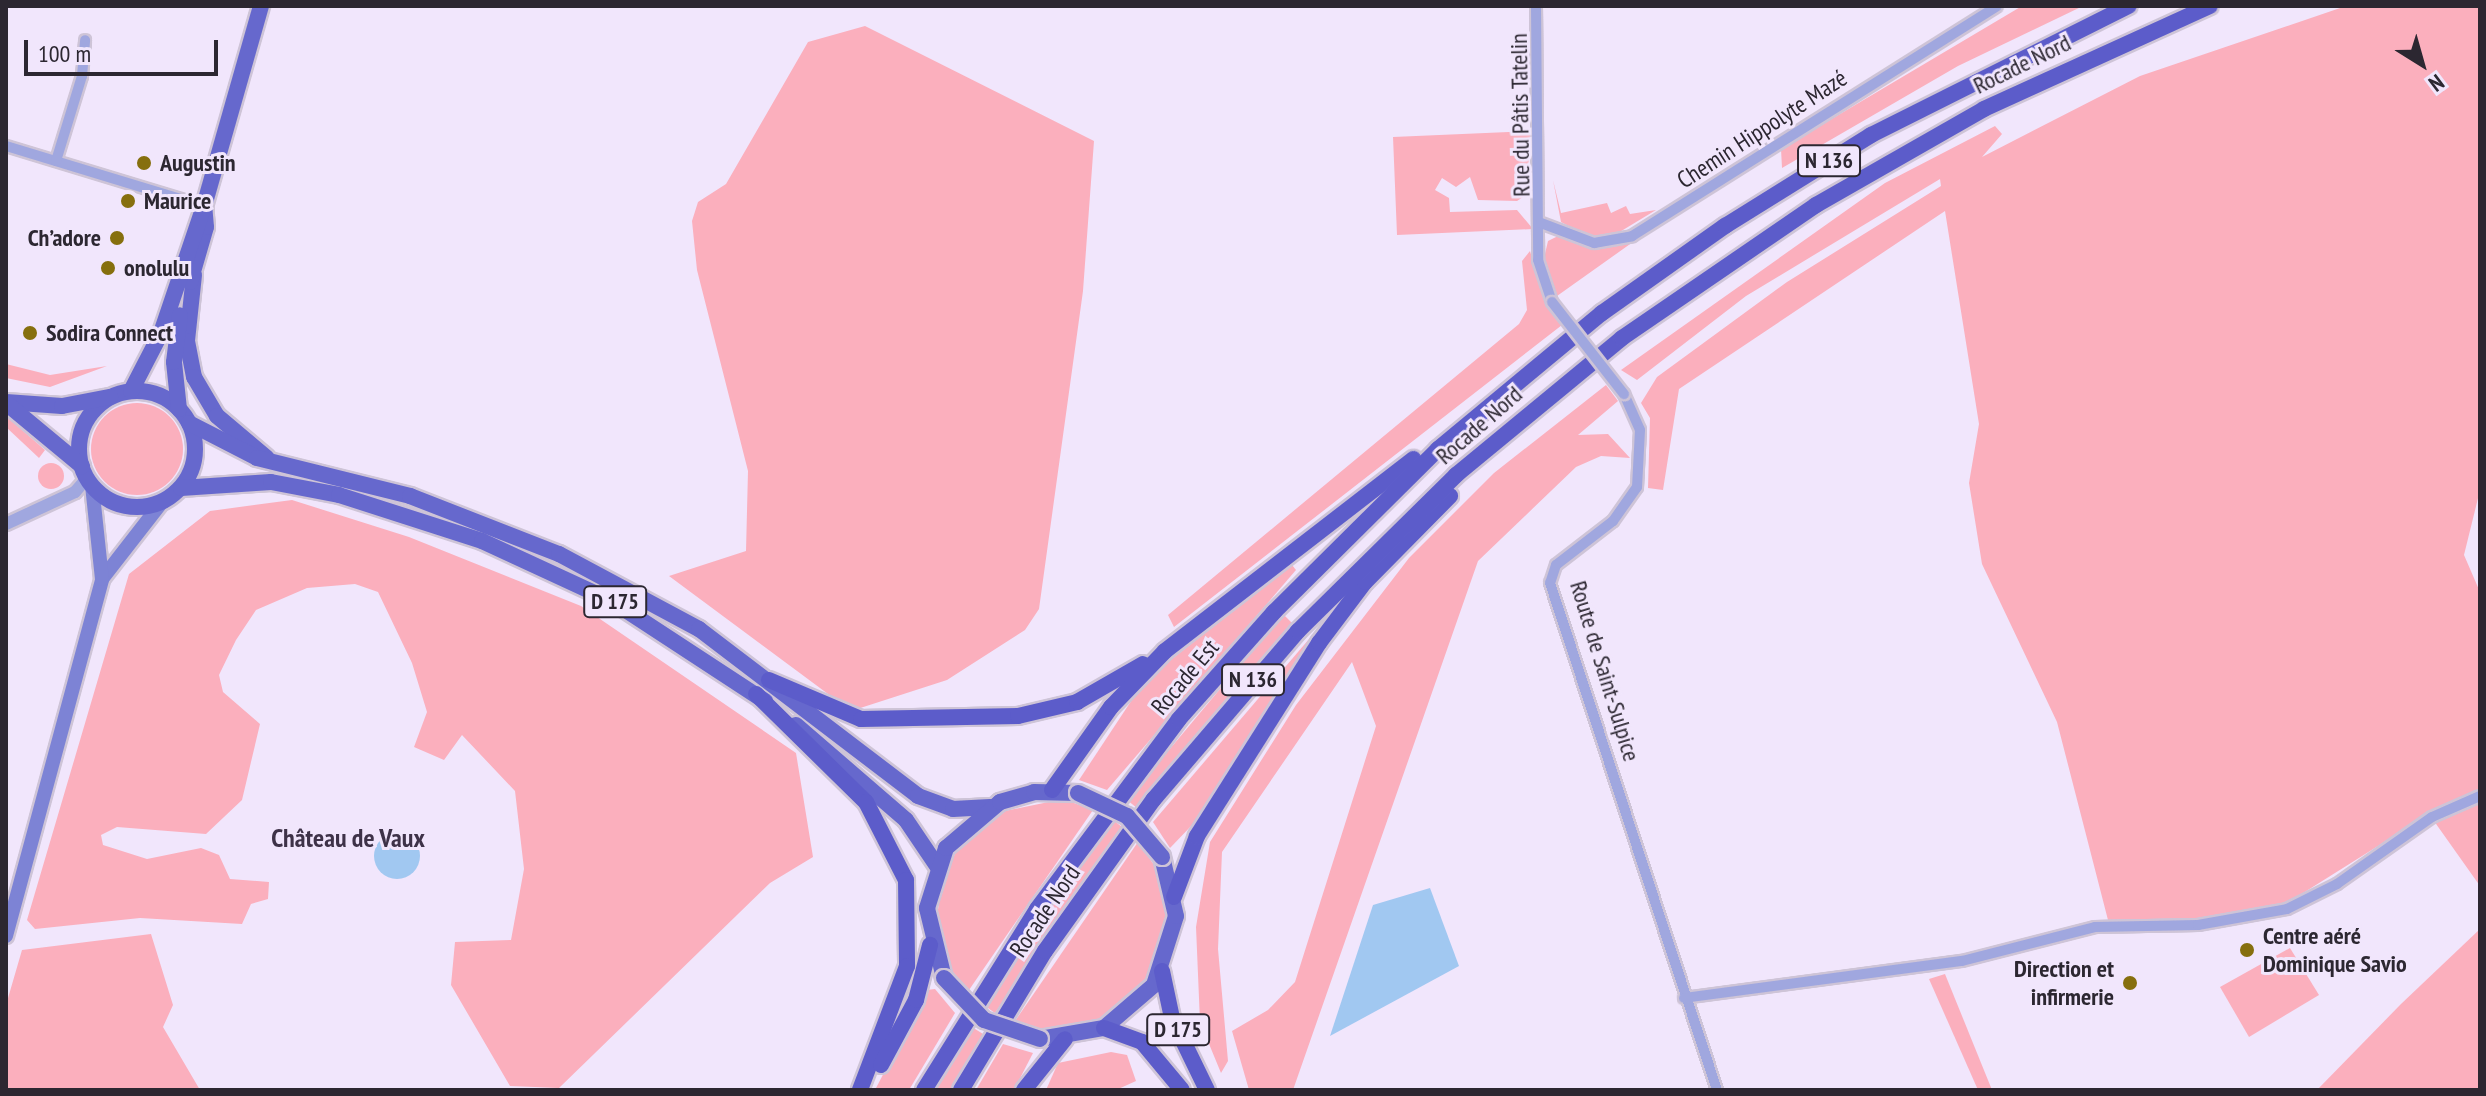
<!DOCTYPE html>
<meta charset="utf-8">
<style>
body{margin:0}
#map{position:relative;width:2486px;height:1096px;overflow:hidden;background:#f1e6fc;font-family:"PT Sans Narrow",sans-serif}
div>[style]{position:absolute}
[style*='--x']{left:calc(var(--x)*1px);top:calc(var(--y)*1px);width:calc(var(--w)*1px);rotate:calc(var(--a)*1deg)}
.green>*{inset:0;background:#fbafbd}
.round{border-radius:50%}
.water>*{inset:0;background:#a1c8f1}
.roads{filter:drop-shadow(2px 0 #cec4d7) drop-shadow(-2px 0 #cec4d7) drop-shadow(0 2px #cec4d7) drop-shadow(0 -2px #cec4d7)}
.minor>*{height:10px;margin:-5px;padding:0 5px;transform-origin:5px;border-radius:5px;background:#a0a7df}
.tertiary>*{height:12px;margin:-6px;padding:0 6px;transform-origin:6px;border-radius:6px;background:#a0a7df}
.secondary>*{height:14px;margin:-7px;padding:0 7px;transform-origin:7px;border-radius:7px;background:#7d83d5}
.primary>*{height:16px;margin:-8px;padding:0 8px;transform-origin:8px;border-radius:8px;background:#6668cd}
.primary>.ring{margin:-8px;padding:0;box-sizing:content-box;background:none;border:16px solid #6668cd;border-radius:50%}
.trunk>*{height:16px;margin:-8px;padding:0 8px;transform-origin:8px;border-radius:8px;background:#5c5cca}
.bridges{filter:drop-shadow(2px 0 #cec4d7) drop-shadow(-2px 0 #cec4d7) drop-shadow(0 2px #cec4d7) drop-shadow(0 -2px #cec4d7)}
.minor-bridge>*{height:10px;margin:-5px;padding:0 5px;transform-origin:5px;border-radius:5px;background:#a0a7df}
.primary-bridge>*{height:16px;margin:-8px;padding:0 8px;transform-origin:8px;border-radius:8px;background:#6668cd}
.dots>*{width:22px;height:22px;translate:-50% -50%;box-sizing:border-box;border:4px solid #f1e6fc;border-radius:50%}
span{translate:-50% -50%;white-space:nowrap;text-align:center;line-height:1.15;-webkit-text-stroke:6px #f1e6fc;paint-order:stroke}
.shield-label span{padding:2px 6px;background:#f1e6fc;border:2px solid;border-radius:6px;-webkit-text-stroke-width:0}
.shield-label{font-size:22px;color:#2c2731;font-weight:700}
.street-label{font-size:24px;color:#2c2731}
.poi-label{font-size:24px;color:#2c2731;font-weight:700}
.left{translate:0 -50%;text-align:left}
.right{translate:-100% -50%;text-align:right}
.neighbourhood-label{font-size:26px;color:#3e3248;font-weight:700}
.frame{position:absolute;inset:0;border:8px solid #2c2731;pointer-events:none}
.north{position:absolute;left:2382px;top:24px;width:80px;height:80px;-webkit-text-stroke:6px #f1e6fc;paint-order:stroke;rotate:143deg;font-size:22px;font-weight:700;line-height:32px;text-align:center;color:#2c2731}
.north::after{content:'';display:block;margin:auto;width:28px;height:36px;background:#2c2731;clip-path:polygon(50% 0,100% 100%,50% 72%,0 100%)}
.scale{position:absolute;left:24px;top:40px;width:194px;height:36px;box-sizing:border-box;border:4px solid #2c2731;border-top:0;padding-left:10px;font-size:24px;line-height:28px;white-space:nowrap;color:#2c2731;-webkit-text-stroke:6px #f1e6fc;paint-order:stroke}
</style>
<div id="map">
<div class="green">
<i style="clip-path:polygon(2022px 6px,2083px 6px,1958px 66px,1782px 168px,1781px 149px)"></i>
<i style="clip-path:polygon(2346px 6px,2480px 6px,2480px 490px,2464px 555px,2480px 592px,2480px 886px,2429px 814px,2284px 905px,2185px 920px,2108px 920px,2057px 722px,1982px 564px,1969px 483px,1979px 424px,1945px 211px,1679px 389px,1663px 490px,1648px 488px,1650px 418px,1641px 403px,1657px 377px,1787px 282px,1941px 186px,1940px 179px,1746px 296px,1637px 380px,1621px 370px,1885px 183px,1995px 126px,2002px 134px,1982px 157px,2140px 76px)"></i>
<i style="clip-path:polygon(865px 26px,1094px 141px,1083px 291px,1039px 609px,1025px 630px,947px 680px,851px 711px,669px 576px,746px 551px,748px 471px,697px 270px,692px 221px,698px 202px,726px 184px,808px 42px)"></i>
<i style="clip-path:polygon(1531px 131px,1526px 195px,1517px 201px,1478px 200px,1470px 177px,1456px 187px,1442px 178px,1435px 190px,1449px 198px,1450px 212px,1517px 210px,1533px 229px,1397px 235px,1393px 137px)"></i>
<i style="clip-path:polygon(1553px 180px,1561px 213px,1607px 203px,1611px 213px,1626px 206px,1630px 214px,1656px 210px,1613px 236px,1589px 237px,1561px 222px)"></i>
<i style="clip-path:polygon(1558px 236px,1601px 248px,1640px 237px,1557px 296px,1544px 258px,1548px 241px)"></i>
<i style="clip-path:polygon(1530px 251px,1545px 302px,1562px 325px,1174px 627px,1168px 615px,1519px 324px,1527px 310px,1522px 261px)"></i>
<i style="clip-path:polygon(6px 364px,50px 375px,107px 366px,50px 387px,6px 378px)"></i>
<i style="clip-path:polygon(1606px 385px,1618px 401px,1578px 435px,1608px 434px,1630px 458px,1601px 456px,1576px 467px,1478px 561px,1293px 1090px,1249px 1090px,1232px 1031px,1268px 1010px,1295px 982px,1376px 726px,1352px 662px,1222px 852px,1218px 949px,1228px 1061px,1221px 1073px,1200px 1022px,1196px 927px,1210px 842px,1296px 705px,1409px 558px,1494px 473px)"></i>
<i class="round" style="left:91px;top:403px;width:92px;height:92px"></i>
<i style="clip-path:polygon(6px 416px,45px 450px,39px 458px,6px 427px)"></i>
<i class="round" style="left:38px;top:463px;width:26px;height:26px"></i>
<i style="clip-path:polygon(292px 500px,409px 537px,581px 606px,796px 753px,813px 857px,770px 883px,559px 1088px,510px 1086px,451px 985px,455px 942px,511px 940px,524px 869px,515px 791px,462px 735px,444px 760px,414px 747px,427px 712px,412px 663px,378px 592px,355px 584px,307px 588px,256px 610px,236px 640px,219px 675px,223px 692px,260px 724px,242px 800px,206px 834px,117px 827px,101px 835px,103px 845px,147px 859px,201px 848px,219px 855px,230px 879px,269px 882px,268px 899px,251px 904px,242px 924px,140px 918px,35px 929px,27px 920px,129px 574px,210px 511px)"></i>
<i style="clip-path:polygon(1292px 565px,1296px 570px,1107px 790px,1079px 780px,1145px 680px)"></i>
<i style="clip-path:polygon(1333px 611px,1195px 822px,1170px 848px,1153px 822px)"></i>
<i style="clip-path:polygon(1283px 614px,1293px 624px,1137px 808px,1127px 800px)"></i>
<i style="clip-path:polygon(1063px 799px,1093px 810px,969px 990px,948px 967px,937px 917px,943px 873px,961px 845px,1000px 812px)"></i>
<i style="clip-path:polygon(1112px 819px,1122px 827px,995px 1013px,985px 1006px)"></i>
<i style="clip-path:polygon(1138px 842px,1159px 872px,1167px 910px,1150px 975px,1116px 1011px,1089px 1024px,1045px 1031px,1015px 1021px)"></i>
<i style="clip-path:polygon(2480px 929px,2480px 1090px,2317px 1090px,2401px 1004px)"></i>
<i style="clip-path:polygon(151px 934px,173px 1005px,163px 1027px,200px 1090px,6px 1090px,6px 1005px,22px 950px)"></i>
<i style="clip-path:polygon(2290px 948px,2319px 995px,2249px 1037px,2220px 987px)"></i>
<i style="clip-path:polygon(1945px 974px,1992px 1090px,1978px 1090px,1929px 979px)"></i>
<i style="clip-path:polygon(935px 989px,955px 1013px,909px 1090px,875px 1090px,927px 990px)"></i>
<i style="clip-path:polygon(972px 1027px,983px 1034px,950px 1090px,935px 1090px)"></i>
<i style="clip-path:polygon(1003px 1044px,1033px 1053px,1014px 1090px,976px 1090px)"></i>
<i style="clip-path:polygon(1111px 1052px,1127px 1055px,1136px 1081px,1116px 1090px,1046px 1090px,1058px 1063px)"></i>
</div>
<div class="water">
<i class="round" style="left:374px;top:833px;width:46px;height:46px"></i>
<i style="clip-path:polygon(1430px 888px,1459px 966px,1330px 1036px,1373px 905px)"></i>
</div>
<div class="roads">
<div class="minor">
<i style="--x:1536;--y:6;--w:254;--a:89.5"></i>
<i style="--x:1538;--y:260;--w:44;--a:71.6"></i>
<i style="--x:6;--y:146;--w:207;--a:16.9"></i>
<i style="--x:56;--y:161;--w:89;--a:-73"></i>
<i style="--x:82;--y:76;--w:36;--a:-85"></i>
<i style="--x:1541;--y:223;--w:57;--a:20.7"></i>
<i style="--x:1594;--y:243;--w:39;--a:-10"></i>
<i style="--x:1632;--y:236;--w:431;--a:-32.2"></i>
<i style="--x:1624;--y:394;--w:39;--a:66"></i>
<i style="--x:1640;--y:430;--w:57;--a:93"></i>
<i style="--x:1637;--y:487;--w:42;--a:125.2"></i>
<i style="--x:1613;--y:521;--w:72;--a:142.3"></i>
<i style="--x:1556;--y:565;--w:19;--a:108"></i>
<i style="--x:1550;--y:583;--w:534;--a:71.77"></i>
<i style="--x:1684;--y:998;--w:280;--a:-7.6"></i>
<i style="--x:1962;--y:961;--w:137;--a:-14.3"></i>
<i style="--x:2095;--y:927;--w:103;--a:-1.1"></i>
<i style="--x:2198;--y:925;--w:90;--a:-10.2"></i>
<i style="--x:2287;--y:909;--w:56;--a:-26.6"></i>
<i style="--x:2337;--y:884;--w:116;--a:-35.2"></i>
<i style="--x:2432;--y:817;--w:52;--a:-23.6"></i>
</div>
<div class="tertiary">
<i style="--x:6;--y:524;--w:76;--a:-24.9"></i>
<i style="--x:75;--y:492;--w:18;--a:-49"></i>
</div>
<div class="secondary">
<i style="--x:102;--y:579;--w:98;--a:-52.1"></i>
<i style="--x:6;--y:936;--w:370;--a:-74.9"></i>
<i style="--x:102;--y:579;--w:94;--a:-96.1"></i>
</div>
<div class="primary">
<i style="--x:194;--y:275;--w:66;--a:96.1"></i>
<i style="--x:187;--y:341;--w:37;--a:79"></i>
<i style="--x:194;--y:377;--w:45;--a:59.5"></i>
<i style="--x:217;--y:416;--w:65;--a:40"></i>
<i style="--x:190;--y:282;--w:57;--a:-73.8"></i>
<i style="--x:206;--y:227;--w:21;--a:-95"></i>
<i class="ring" style="left:79px;top:391px;width:100px;height:100px"></i>
<i style="--x:131;--y:391;--w:65;--a:-62.7"></i>
<i style="--x:161;--y:333;--w:134;--a:-71.3"></i>
<i style="--x:204;--y:206;--w:208;--a:-74.1"></i>
<i style="--x:6;--y:402;--w:56;--a:4.1"></i>
<i style="--x:62;--y:406;--w:49;--a:-10.6"></i>
<i style="--x:6;--y:403;--w:99;--a:39.7"></i>
<i style="--x:179;--y:409;--w:47;--a:-96.1"></i>
<i style="--x:174;--y:362;--w:47;--a:-82.7"></i>
<i style="--x:189;--y:423;--w:76;--a:27.2"></i>
<i style="--x:257;--y:458;--w:158;--a:13.9"></i>
<i style="--x:410;--y:496;--w:160;--a:21.3"></i>
<i style="--x:559;--y:554;--w:159;--a:28.2"></i>
<i style="--x:699;--y:629;--w:275;--a:37.3"></i>
<i style="--x:918;--y:796;--w:37;--a:20"></i>
<i style="--x:953;--y:809;--w:37;--a:-3"></i>
<i style="--x:181;--y:488;--w:90;--a:-3.8"></i>
<i style="--x:271;--y:482;--w:69;--a:10.8"></i>
<i style="--x:339;--y:495;--w:150;--a:17.8"></i>
<i style="--x:482;--y:541;--w:143;--a:24.8"></i>
<i style="--x:612;--y:601;--w:183;--a:33.2"></i>
<i style="--x:796;--y:725;--w:145;--a:40.8"></i>
<i style="--x:906;--y:820;--w:55;--a:56"></i>
<i style="--x:944;--y:978;--w:72;--a:-103.7"></i>
<i style="--x:927;--y:908;--w:63;--a:-72.4"></i>
<i style="--x:946;--y:848;--w:71;--a:-40.4"></i>
<i style="--x:1000;--y:802;--w:35;--a:-16"></i>
<i style="--x:1034;--y:792;--w:44;--a:1.3"></i>
<i style="--x:1040;--y:1039;--w:65;--a:-9.8"></i>
<i style="--x:1104;--y:1028;--w:66;--a:-40.7"></i>
<i style="--x:1154;--y:985;--w:72;--a:-72.3"></i>
<i style="--x:1176;--y:916;--w:61;--a:-103.3"></i>
</div>
<div class="trunk">
<i style="--x:769;--y:680;--w:100;--a:23"></i>
<i style="--x:861;--y:719;--w:157;--a:-1.1"></i>
<i style="--x:1018;--y:716;--w:61;--a:-13.3"></i>
<i style="--x:1077;--y:702;--w:76;--a:-29.9"></i>
<i style="--x:756;--y:694;--w:154;--a:44.5"></i>
<i style="--x:866;--y:802;--w:88;--a:62.9"></i>
<i style="--x:906;--y:880;--w:86;--a:89.3"></i>
<i style="--x:907;--y:966;--w:133;--a:110.8"></i>
<i style="--x:1052;--y:790;--w:102;--a:-54.6"></i>
<i style="--x:1111;--y:707;--w:78;--a:-46"></i>
<i style="--x:1165;--y:651;--w:314;--a:-37.7"></i>
<i style="--x:1174;--y:897;--w:65;--a:-69.3"></i>
<i style="--x:1197;--y:836;--w:228;--a:-57.7"></i>
<i style="--x:1319;--y:643;--w:76;--a:-53"></i>
<i style="--x:1365;--y:582;--w:121;--a:-45.3"></i>
<i style="--x:1162;--y:971;--w:48;--a:78"></i>
<i style="--x:1172;--y:1018;--w:80;--a:64.1"></i>
<i style="--x:1104;--y:1028;--w:40;--a:20.2"></i>
<i style="--x:1142;--y:1042;--w:62;--a:50.2"></i>
<i style="--x:881;--y:1065;--w:74;--a:-61.7"></i>
<i style="--x:916;--y:1000;--w:57;--a:-75.7"></i>
<i style="--x:924;--y:1090;--w:213;--a:-58"></i>
<i style="--x:1037;--y:909;--w:237;--a:-53.2"></i>
<i style="--x:1179;--y:719;--w:143;--a:-48.4"></i>
<i style="--x:1274;--y:612;--w:231;--a:-44.8"></i>
<i style="--x:1438;--y:449;--w:213;--a:-39.7"></i>
<i style="--x:1602;--y:313;--w:151;--a:-35.3"></i>
<i style="--x:1725;--y:226;--w:172;--a:-31.9"></i>
<i style="--x:1871;--y:135;--w:288;--a:-26.6"></i>
<i style="--x:961;--y:1090;--w:162;--a:-58.9"></i>
<i style="--x:1045;--y:951;--w:187;--a:-54.4"></i>
<i style="--x:1154;--y:799;--w:221;--a:-49.4"></i>
<i style="--x:1298;--y:631;--w:222;--a:-44.6"></i>
<i style="--x:1456;--y:475;--w:215;--a:-39.5"></i>
<i style="--x:1622;--y:338;--w:235;--a:-34.4"></i>
<i style="--x:1816;--y:205;--w:193;--a:-29.7"></i>
<i style="--x:1984;--y:109;--w:248;--a:-24.5"></i>
<i style="--x:1024;--y:1090;--w:65;--a:-51.2"></i>
</div>
</div>
<div class="bridges">
<div class="minor-bridge">
<i style="--x:1552;--y:302;--w:117;--a:52"></i>
</div>
<div class="primary-bridge">
<i style="--x:1078;--y:793;--w:54;--a:25.1"></i>
<i style="--x:1127;--y:816;--w:54;--a:49.5"></i>
<i style="--x:944;--y:978;--w:58;--a:46.4"></i>
<i style="--x:984;--y:1020;--w:59;--a:18.7"></i>
</div>
</div>
<div class="dots">
<i style="left:144px;top:163px;background:#866f0e"></i>
<i style="left:128px;top:201px;background:#866f0e"></i>
<i style="left:117px;top:238px;background:#866f0e"></i>
<i style="left:108px;top:268px;background:#866f0e"></i>
<i style="left:30px;top:333px;background:#866f0e"></i>
<i style="left:2247px;top:950px;background:#866f0e"></i>
<i style="left:2130px;top:983px;background:#866f0e"></i>
</div>
<div class="shield-label">
<span style="left:1829px;top:161px">N 136</span>
<span style="left:615px;top:602px">D 175</span>
<span style="left:1253px;top:680px">N 136</span>
<span style="left:1178px;top:1030px">D 175</span>
</div>
<div class="street-label">
<span style="left:2022px;top:64px;rotate:-26deg">Rocade Nord</span>
<span style="left:1520px;top:115px;rotate:-91deg">Rue du Pâtis Tatelin</span>
<span style="left:1762px;top:129px;rotate:-33deg">Chemin Hippolyte Mazé</span>
<span style="left:1479px;top:425px;rotate:-41deg">Rocade Nord</span>
<span style="left:1605px;top:671px;rotate:73deg">Route de Saint-Sulpice</span>
<span style="left:1185px;top:677px;rotate:-50deg">Rocade Est</span>
<span style="left:1045px;top:911px;rotate:-56deg">Rocade Nord</span>
</div>
<div class="poi-label">
<span class="left" style="left:160px;top:163px">Augustin</span>
<span class="left" style="left:144px;top:201px">Maurice</span>
<span class="right" style="left:101px;top:238px">Ch’adore</span>
<span class="left" style="left:124px;top:268px">onolulu</span>
<span class="left" style="left:46px;top:333px">Sodira Connect</span>
<span class="left" style="left:2263px;top:950px">Centre aéré<br>Dominique Savio</span>
<span class="right" style="left:2114px;top:983px">Direction et<br>infirmerie</span>
</div>
<div class="neighbourhood-label">
<span style="left:348px;top:838px">Château de Vaux</span>
</div>
<div class="frame"></div>
<div class="north">N</div>
<div class="scale">100 m</div>
</div>
